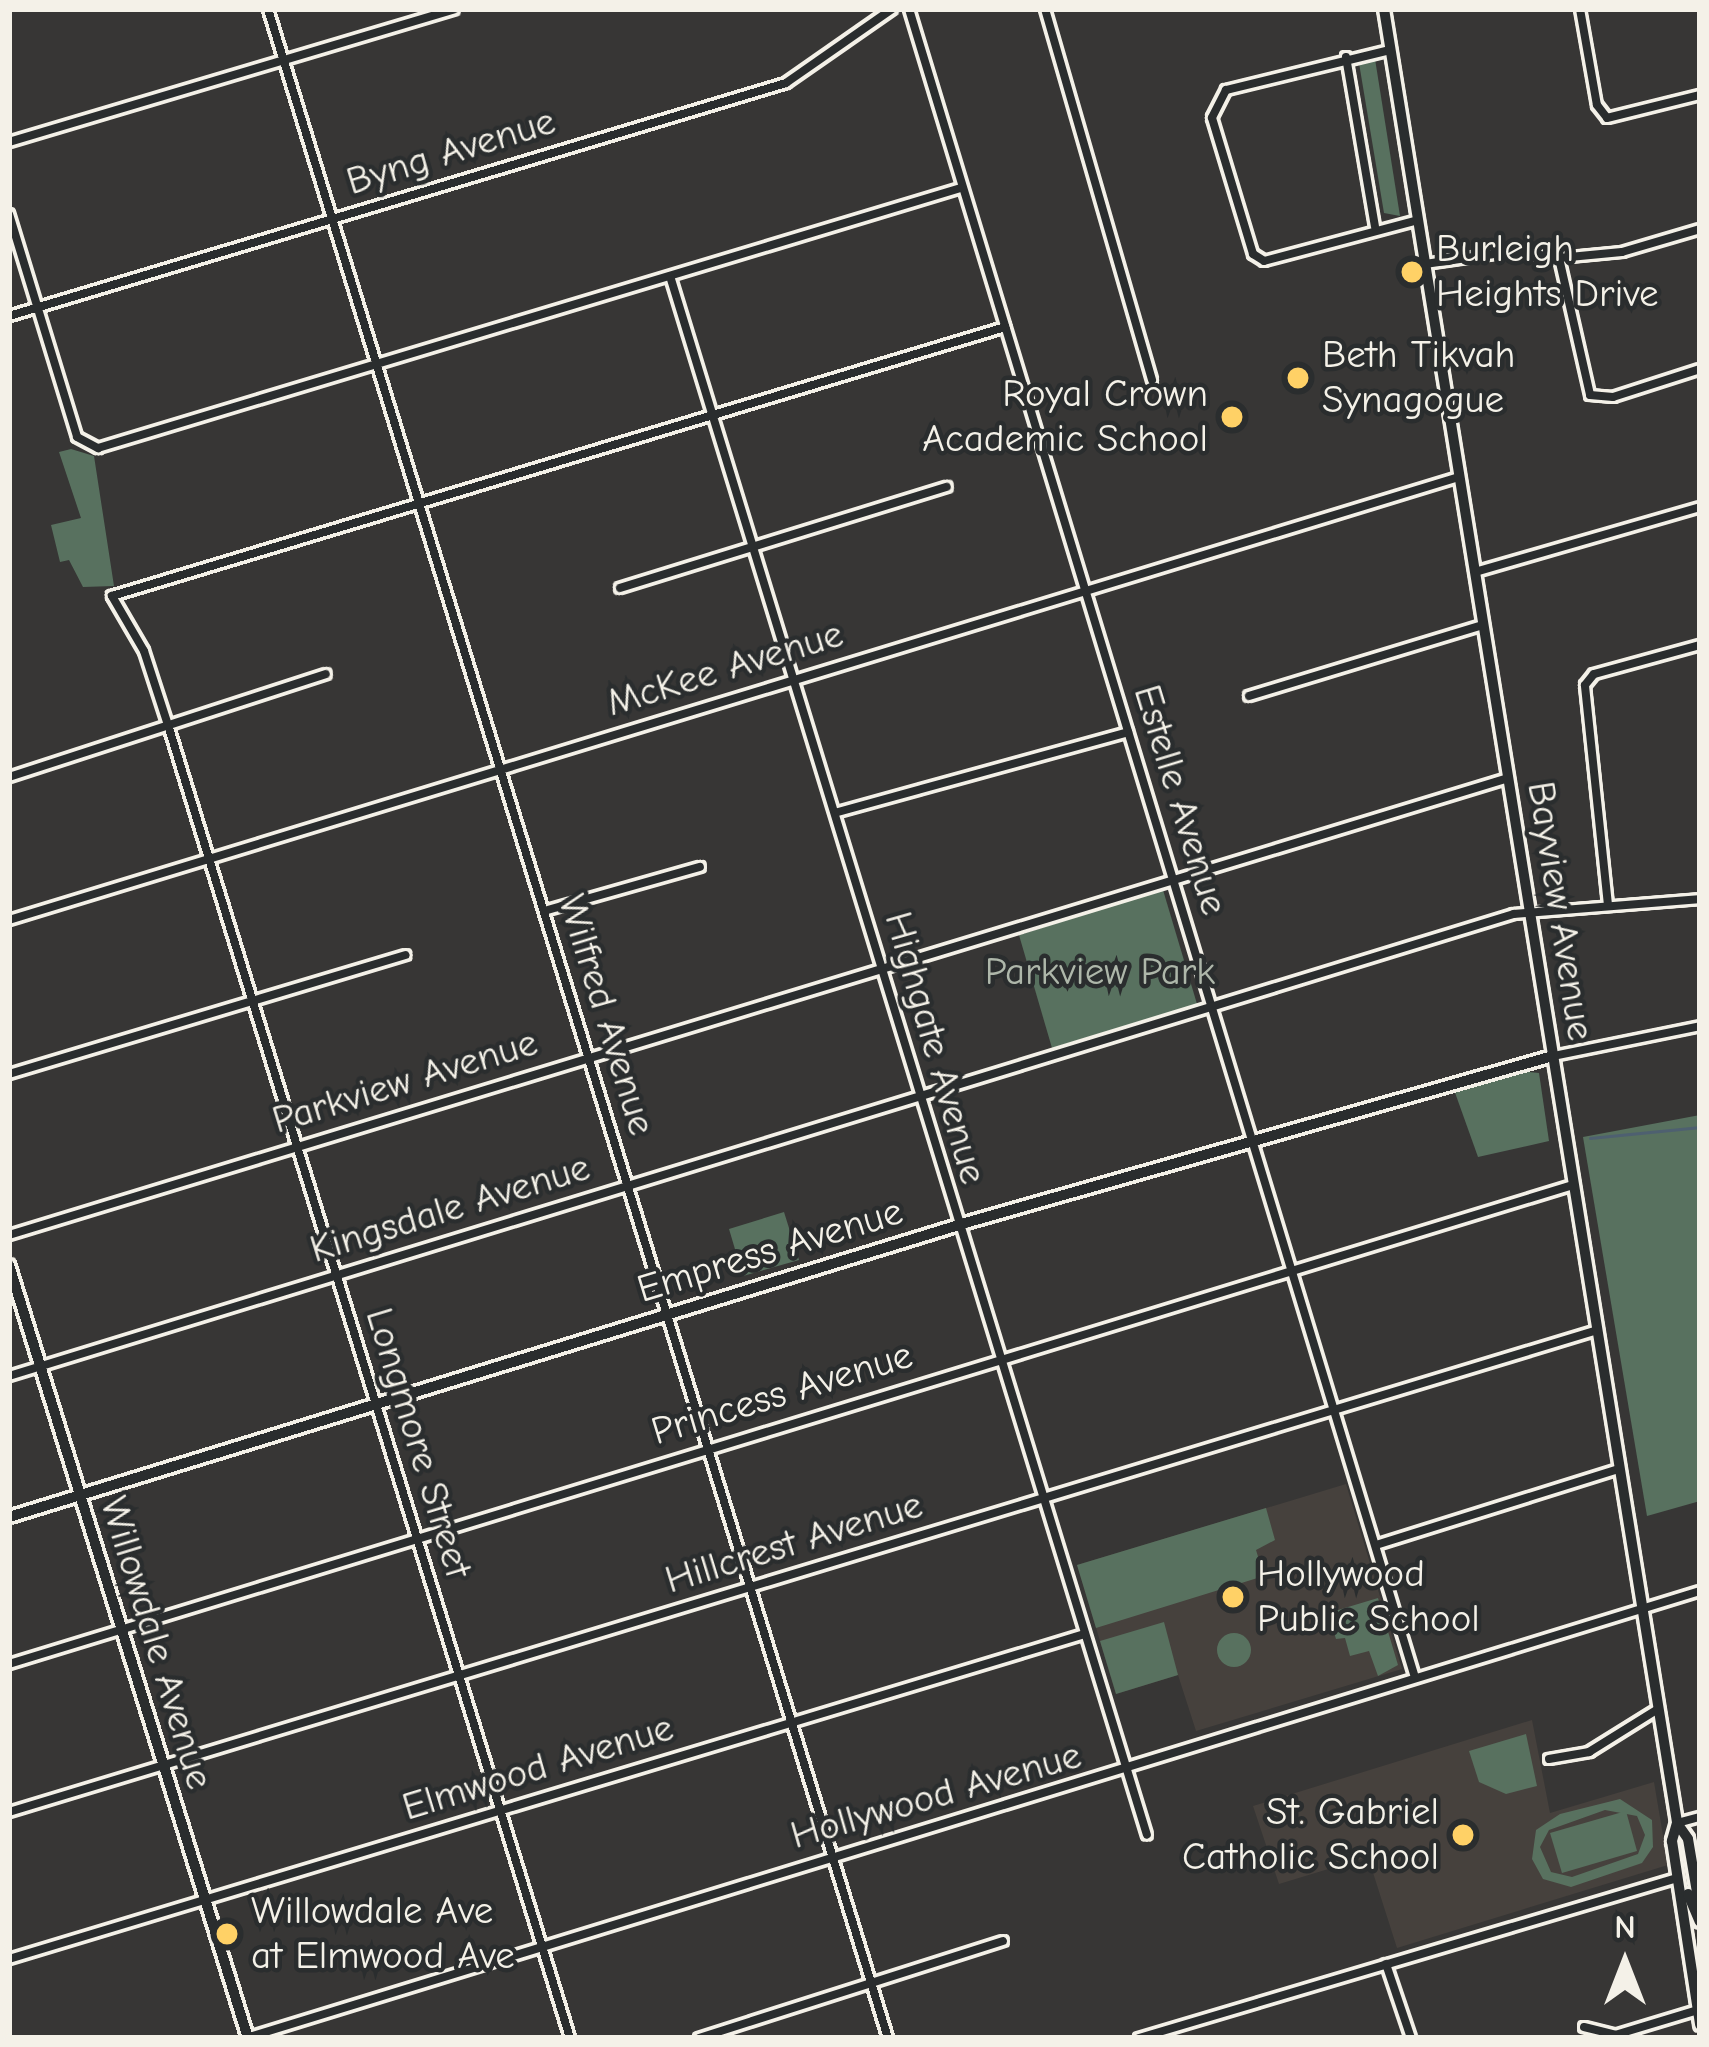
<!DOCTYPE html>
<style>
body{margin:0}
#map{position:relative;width:1709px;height:2047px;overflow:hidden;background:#373635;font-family:"Comic Neue",sans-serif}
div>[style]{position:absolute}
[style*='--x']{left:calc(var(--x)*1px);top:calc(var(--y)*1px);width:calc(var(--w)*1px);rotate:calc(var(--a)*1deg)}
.built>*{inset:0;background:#46413d}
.green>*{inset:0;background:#58715f}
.round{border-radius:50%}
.stream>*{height:3px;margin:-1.5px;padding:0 1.5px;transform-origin:1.5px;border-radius:1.5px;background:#4e6070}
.roads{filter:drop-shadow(3px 0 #f4f1e8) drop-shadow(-3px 0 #f4f1e8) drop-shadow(0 3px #f4f1e8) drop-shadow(0 -3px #f4f1e8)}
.street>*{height:8px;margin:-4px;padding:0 4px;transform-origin:4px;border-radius:4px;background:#2a2d2e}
.secondary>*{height:10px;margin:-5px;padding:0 5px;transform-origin:5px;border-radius:5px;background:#2a2d2e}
.dots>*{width:33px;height:33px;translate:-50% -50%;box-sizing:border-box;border:6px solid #2a2d2e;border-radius:50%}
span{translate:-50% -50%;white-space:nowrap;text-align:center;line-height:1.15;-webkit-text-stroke:9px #2a2d2e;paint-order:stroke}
.street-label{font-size:39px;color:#f4f1e8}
.poi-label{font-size:39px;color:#f4f1e8}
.left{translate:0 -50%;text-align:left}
.right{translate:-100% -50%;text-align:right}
.park-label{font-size:39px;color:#aeb7aa}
.frame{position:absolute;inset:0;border:12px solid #f4f1e8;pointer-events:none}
.north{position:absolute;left:1565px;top:1903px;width:120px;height:120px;-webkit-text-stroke:9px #2a2d2e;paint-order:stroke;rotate:0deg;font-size:33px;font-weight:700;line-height:48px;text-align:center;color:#f4f1e8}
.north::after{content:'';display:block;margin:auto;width:42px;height:54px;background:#f4f1e8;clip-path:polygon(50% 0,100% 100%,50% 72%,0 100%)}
</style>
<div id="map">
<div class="built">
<i style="clip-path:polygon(1346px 1484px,1402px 1669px,1196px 1731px,1178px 1675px,1116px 1694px,1077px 1565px)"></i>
<i style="clip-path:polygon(1532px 1720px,1550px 1813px,1654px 1782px,1668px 1865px,1397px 1948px,1368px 1857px,1279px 1884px,1253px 1806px)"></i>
</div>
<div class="green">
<i style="clip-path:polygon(1375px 59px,1400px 216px,1384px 213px,1359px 63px)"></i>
<i style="clip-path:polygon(71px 449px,94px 456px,114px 586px,83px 587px,69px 560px,60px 562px,51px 525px,81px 518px,59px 452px)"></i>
<i style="clip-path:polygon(1163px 890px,1197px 1004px,1052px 1048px,1019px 935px)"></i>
<i style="clip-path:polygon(1520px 1071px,1539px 1073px,1549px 1141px,1478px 1157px,1453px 1087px)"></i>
<i style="clip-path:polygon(1700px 1115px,1700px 1501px,1647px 1516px,1583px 1137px)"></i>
<i style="clip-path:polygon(784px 1212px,799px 1260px,743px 1276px,729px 1229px)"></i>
<i style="clip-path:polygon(1266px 1508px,1275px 1540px,1256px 1550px,1264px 1576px,1096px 1628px,1077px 1565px)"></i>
<i style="clip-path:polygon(1378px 1598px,1398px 1665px,1378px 1676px,1369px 1651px,1350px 1656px,1345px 1638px,1336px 1639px,1328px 1613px)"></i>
<i style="clip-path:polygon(1164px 1622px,1178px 1675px,1116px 1694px,1100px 1641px)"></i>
<i class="round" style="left:1217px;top:1633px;width:34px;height:34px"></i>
<i style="clip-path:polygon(1526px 1734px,1537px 1786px,1506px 1794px,1479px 1782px,1469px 1751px)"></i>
<i style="clip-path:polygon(evenodd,1620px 1799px,1652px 1820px,1653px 1847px,1642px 1863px,1571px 1887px,1543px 1879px,1532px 1859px,1536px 1830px,1560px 1814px,1620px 1799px,1605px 1810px,1637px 1816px,1645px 1835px,1638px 1854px,1572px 1877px,1551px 1872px,1540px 1847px,1549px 1830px,1605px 1810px)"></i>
<i style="clip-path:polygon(1626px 1811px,1637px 1851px,1562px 1873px,1550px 1833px)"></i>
</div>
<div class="stream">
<i style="--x:1590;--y:1138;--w:111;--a:-5.7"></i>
</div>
<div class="roads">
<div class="street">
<i style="--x:268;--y:9;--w:2122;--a:73.01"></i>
<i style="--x:909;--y:9;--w:1744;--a:73.13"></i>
<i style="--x:1045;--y:9;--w:386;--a:73.9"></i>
<i style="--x:1580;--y:9;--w:97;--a:80"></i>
<i style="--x:1597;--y:105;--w:16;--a:52"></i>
<i style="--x:1607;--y:118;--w:96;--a:-13.9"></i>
<i style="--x:1390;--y:50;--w:169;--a:166.3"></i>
<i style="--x:1226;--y:90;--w:31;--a:117"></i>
<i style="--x:1212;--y:118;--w:142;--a:73.2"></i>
<i style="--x:1253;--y:254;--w:13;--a:32"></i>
<i style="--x:1264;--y:261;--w:159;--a:-14.9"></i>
<i style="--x:1346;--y:57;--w:172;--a:80.3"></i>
<i style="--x:9;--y:142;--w:464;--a:-16.6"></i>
<i style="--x:9;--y:214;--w:233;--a:73"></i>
<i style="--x:77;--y:437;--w:24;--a:28"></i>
<i style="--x:98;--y:448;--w:901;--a:-16.77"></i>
<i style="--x:1559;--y:258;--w:140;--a:77.2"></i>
<i style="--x:1590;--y:395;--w:23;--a:5"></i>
<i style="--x:1613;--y:397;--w:91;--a:-17.8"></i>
<i style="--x:1425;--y:264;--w:91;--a:-8.2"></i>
<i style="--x:1515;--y:251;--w:45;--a:9"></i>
<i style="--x:1559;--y:258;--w:63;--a:-5.4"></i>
<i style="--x:1622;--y:252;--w:81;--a:-16.4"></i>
<i style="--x:670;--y:276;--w:1630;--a:72.99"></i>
<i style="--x:9;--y:316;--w:811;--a:-16.69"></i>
<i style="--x:786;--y:83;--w:129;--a:-34.9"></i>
<i style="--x:1475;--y:572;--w:234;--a:-16.1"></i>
<i style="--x:620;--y:588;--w:342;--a:-17.2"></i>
<i style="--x:1249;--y:696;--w:245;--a:-16.9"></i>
<i style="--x:9;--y:777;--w:333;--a:-18"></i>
<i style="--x:838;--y:812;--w:301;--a:-15.4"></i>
<i style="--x:1608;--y:905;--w:221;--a:-96"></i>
<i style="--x:1585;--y:685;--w:14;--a:-51"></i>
<i style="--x:1594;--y:674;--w:110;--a:-15.3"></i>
<i style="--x:544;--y:911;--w:162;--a:-15.8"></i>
<i style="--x:9;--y:920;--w:1516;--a:-16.99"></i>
<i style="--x:1553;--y:1056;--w:150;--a:-11.5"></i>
<i style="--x:9;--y:1074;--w:414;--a:-16.7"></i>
<i style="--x:9;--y:1235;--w:1567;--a:-16.95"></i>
<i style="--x:9;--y:1376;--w:1574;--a:-17.07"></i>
<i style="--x:1514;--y:914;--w:187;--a:-4.6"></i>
<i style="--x:1376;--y:1545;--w:255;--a:-17.4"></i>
<i style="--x:9;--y:1664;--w:1636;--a:-17.03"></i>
<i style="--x:1549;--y:1759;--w:41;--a:-9.9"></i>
<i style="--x:1589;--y:1752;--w:81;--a:-31.9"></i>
<i style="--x:9;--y:1812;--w:1660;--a:-16.88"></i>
<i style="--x:1677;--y:1823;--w:24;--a:-15"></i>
<i style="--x:9;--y:1959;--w:1124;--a:-16.81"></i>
<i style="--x:1386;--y:1964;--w:78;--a:71.3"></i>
<i style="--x:1584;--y:2027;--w:32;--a:14"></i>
<i style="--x:1615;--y:2035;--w:87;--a:-16.8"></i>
<i style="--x:246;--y:2038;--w:1521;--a:-17.09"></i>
<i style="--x:570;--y:2038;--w:1373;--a:-107.02"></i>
<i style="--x:168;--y:725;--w:78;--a:-108"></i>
<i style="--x:144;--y:651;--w:64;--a:-120.2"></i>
<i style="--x:112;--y:596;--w:933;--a:-16.76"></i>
<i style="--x:699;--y:2038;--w:319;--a:-17.7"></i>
<i style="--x:1139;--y:2038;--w:561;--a:-16.56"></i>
</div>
<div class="secondary">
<i style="--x:1384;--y:9;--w:1838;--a:80.82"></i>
<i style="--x:1677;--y:1823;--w:19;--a:106"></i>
<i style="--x:1672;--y:1841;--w:186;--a:81.3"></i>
<i style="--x:9;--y:1265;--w:809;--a:72.82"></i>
<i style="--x:9;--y:1517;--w:1000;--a:-17.09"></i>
<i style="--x:965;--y:1223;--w:611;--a:-15.86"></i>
<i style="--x:1677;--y:1823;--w:19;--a:55"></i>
<i style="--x:1688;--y:1839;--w:72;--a:80.4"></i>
<i style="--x:1688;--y:1894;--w:30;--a:67"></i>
</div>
</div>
<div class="dots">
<i style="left:1412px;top:272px;background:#ffd166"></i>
<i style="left:1298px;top:378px;background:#ffd166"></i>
<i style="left:1232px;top:417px;background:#ffd166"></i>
<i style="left:1233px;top:1597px;background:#ffd166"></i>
<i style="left:1463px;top:1835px;background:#ffd166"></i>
<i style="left:227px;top:1934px;background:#ffd166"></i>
</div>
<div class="street-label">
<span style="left:451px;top:152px;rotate:-17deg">Byng Avenue</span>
<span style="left:725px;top:669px;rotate:-17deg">McKee Avenue</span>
<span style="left:1180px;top:800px;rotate:73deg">Estelle Avenue</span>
<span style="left:1560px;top:911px;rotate:81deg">Bayview Avenue</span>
<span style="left:606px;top:1015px;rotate:73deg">Wilfred Avenue</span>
<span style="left:935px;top:1048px;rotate:74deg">Highgate Avenue</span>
<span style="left:405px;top:1082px;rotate:-17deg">Parkview Avenue</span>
<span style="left:450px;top:1209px;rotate:-17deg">Kingsdale Avenue</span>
<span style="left:770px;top:1251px;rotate:-17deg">Empress Avenue</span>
<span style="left:782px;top:1394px;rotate:-17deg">Princess Avenue</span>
<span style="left:418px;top:1443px;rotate:73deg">Longmore Street</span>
<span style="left:794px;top:1543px;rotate:-17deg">Hillcrest Avenue</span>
<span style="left:156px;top:1643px;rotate:73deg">Willowdale Avenue</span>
<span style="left:538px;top:1768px;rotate:-17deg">Elmwood Avenue</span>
<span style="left:936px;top:1796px;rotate:-16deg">Hollywood Avenue</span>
</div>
<div class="poi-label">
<span class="left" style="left:1436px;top:272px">Burleigh<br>Heights Drive</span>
<span class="left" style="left:1322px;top:378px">Beth Tikvah<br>Synagogue</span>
<span class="right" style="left:1208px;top:417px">Royal Crown<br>Academic School</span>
<span class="left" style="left:1257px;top:1597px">Hollywood<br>Public School</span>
<span class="right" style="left:1439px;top:1835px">St. Gabriel<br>Catholic School</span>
<span class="left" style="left:251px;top:1934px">Willowdale Ave<br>at Elmwood Ave</span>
</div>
<div class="park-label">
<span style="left:1100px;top:972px">Parkview Park</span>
</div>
<div class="frame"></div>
<div class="north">N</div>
</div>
